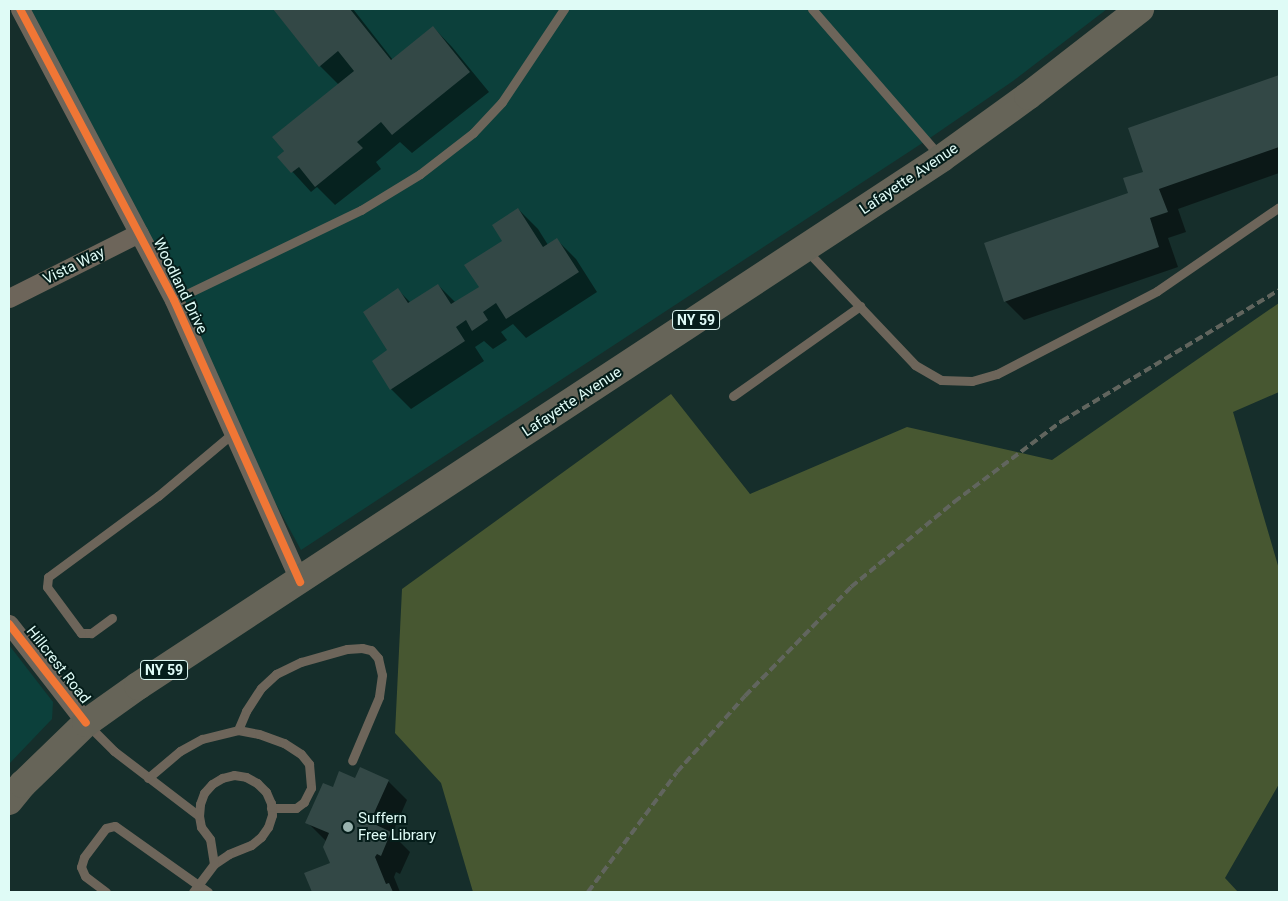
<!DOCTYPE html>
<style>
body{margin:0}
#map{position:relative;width:1288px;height:901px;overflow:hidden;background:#162e2b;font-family:Roboto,sans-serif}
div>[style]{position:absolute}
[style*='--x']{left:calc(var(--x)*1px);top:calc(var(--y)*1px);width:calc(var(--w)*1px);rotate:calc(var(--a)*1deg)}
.built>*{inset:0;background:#0c403b}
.green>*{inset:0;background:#475731}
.shadow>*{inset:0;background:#0007}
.building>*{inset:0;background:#334846}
.lane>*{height:9px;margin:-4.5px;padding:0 4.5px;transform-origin:4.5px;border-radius:4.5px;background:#6d655a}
.street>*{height:19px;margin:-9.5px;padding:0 9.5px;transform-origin:9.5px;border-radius:9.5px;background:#6d655a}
.primary>*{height:28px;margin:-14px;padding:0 14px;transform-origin:14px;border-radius:14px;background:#666458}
.rail>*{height:4px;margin-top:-2px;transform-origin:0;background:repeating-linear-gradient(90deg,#61655e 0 8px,transparent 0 12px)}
.cycleway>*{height:8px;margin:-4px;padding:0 4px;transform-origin:4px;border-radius:4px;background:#f07635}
.dots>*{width:14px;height:14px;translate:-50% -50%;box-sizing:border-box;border:2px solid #051d1a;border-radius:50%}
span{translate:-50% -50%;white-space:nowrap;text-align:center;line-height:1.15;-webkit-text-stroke:4px #051d1a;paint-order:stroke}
.shield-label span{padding:1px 4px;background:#051d1a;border:1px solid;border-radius:4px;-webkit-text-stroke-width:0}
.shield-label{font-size:14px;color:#dffbf6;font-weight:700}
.street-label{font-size:15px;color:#dffbf6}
.poi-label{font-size:15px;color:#dffbf6}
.left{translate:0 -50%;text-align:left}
.frame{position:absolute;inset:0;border:10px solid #dffbf6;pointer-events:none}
</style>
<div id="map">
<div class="built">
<i style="clip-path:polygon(30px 9px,1107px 9px,1013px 81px,927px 140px,301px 550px,113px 204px)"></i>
<i style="clip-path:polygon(9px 645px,53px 702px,52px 719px,9px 764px)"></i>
</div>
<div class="green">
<i style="clip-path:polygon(1279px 303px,1279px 392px,1233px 412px,1279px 569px,1279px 784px,1225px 878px,1238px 892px,473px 892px,441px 783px,395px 733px,402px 589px,671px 394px,750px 494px,907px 427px,1052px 460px)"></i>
</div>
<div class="shadow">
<i style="clip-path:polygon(274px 9px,353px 9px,393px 60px,433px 27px,452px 47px,489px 92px,412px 153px,400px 142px,376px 162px,381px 169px,335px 205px,317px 187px,311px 192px,279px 157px,339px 85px,320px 66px)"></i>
<i style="clip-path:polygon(1279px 76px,1279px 173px,1178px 209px,1186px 232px,1168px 238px,1178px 267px,1024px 320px,1005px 301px,1130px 194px,1145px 172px,1129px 129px)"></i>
<i style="clip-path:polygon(518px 209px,538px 229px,548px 245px,557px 240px,576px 259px,597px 292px,526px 338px,513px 324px,501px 332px,507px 340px,493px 349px,484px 341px,475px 347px,484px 361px,411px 409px,391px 389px,389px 350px,398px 290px,411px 303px,438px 285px,456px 303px,480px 287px)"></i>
<i style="clip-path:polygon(355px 780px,388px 781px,407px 800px,392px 834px,410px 852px,400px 874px,396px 872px,394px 877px,400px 892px,313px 892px,306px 874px,331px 864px,327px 842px,307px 822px,333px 789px)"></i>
</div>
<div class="building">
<i style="clip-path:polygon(273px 9px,350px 9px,391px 60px,433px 26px,470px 72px,392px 135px,381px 122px,357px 142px,363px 148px,315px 187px,299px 167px,291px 173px,277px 157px,284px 151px,272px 137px,354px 71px,338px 51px,319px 67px)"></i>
<i style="clip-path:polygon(1279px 75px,1279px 147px,1159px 189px,1168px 212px,1150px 218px,1159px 247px,1004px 302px,984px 243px,1128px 193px,1123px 178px,1143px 172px,1128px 128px)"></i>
<i style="clip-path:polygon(518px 208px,543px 247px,557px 238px,579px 272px,506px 319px,496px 303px,483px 312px,488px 320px,472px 331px,466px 320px,456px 327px,465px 341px,390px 390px,372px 361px,387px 350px,363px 312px,398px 288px,408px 303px,438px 284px,451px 304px,479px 287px,464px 265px,502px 241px,492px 225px)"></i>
<i style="clip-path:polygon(360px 767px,389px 780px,370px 822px,391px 832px,381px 856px,377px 854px,375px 857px,386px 884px,389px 883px,393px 892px,312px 892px,304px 873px,330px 863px,323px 847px,329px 833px,305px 823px,323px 783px,333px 787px,339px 771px,355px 778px)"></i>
</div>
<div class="lane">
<i style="--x:812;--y:9;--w:195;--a:49"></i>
<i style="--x:807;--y:251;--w:157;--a:46.5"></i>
<i style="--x:915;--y:365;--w:30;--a:30"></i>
<i style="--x:941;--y:380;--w:31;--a:2"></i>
<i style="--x:972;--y:381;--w:26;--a:-16"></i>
<i style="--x:997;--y:374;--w:180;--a:-27.4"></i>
<i style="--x:1157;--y:291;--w:148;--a:-34.5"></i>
<i style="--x:174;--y:300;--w:208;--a:-25.7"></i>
<i style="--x:361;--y:210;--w:69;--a:-31.4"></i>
<i style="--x:420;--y:174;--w:67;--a:-37.7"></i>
<i style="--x:473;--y:133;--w:42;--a:-46.9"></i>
<i style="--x:502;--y:102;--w:112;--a:-56.3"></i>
<i style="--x:733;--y:396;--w:156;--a:-35.3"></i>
<i style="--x:112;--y:618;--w:26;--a:144"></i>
<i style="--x:91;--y:633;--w:10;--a:180"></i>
<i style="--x:81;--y:633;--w:57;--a:-126.5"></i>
<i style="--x:47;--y:587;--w:10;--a:-84"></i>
<i style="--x:48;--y:577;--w:137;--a:-36.4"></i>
<i style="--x:158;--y:496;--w:98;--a:-40"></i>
<i style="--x:88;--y:725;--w:37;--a:45"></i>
<i style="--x:114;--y:751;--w:107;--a:37.4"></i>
<i style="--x:238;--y:730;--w:21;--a:11"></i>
<i style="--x:259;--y:734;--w:27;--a:20"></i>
<i style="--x:284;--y:743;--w:20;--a:33"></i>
<i style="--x:301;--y:754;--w:13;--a:51"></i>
<i style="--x:309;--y:764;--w:24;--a:85"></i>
<i style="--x:311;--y:788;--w:16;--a:117"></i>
<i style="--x:304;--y:802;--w:10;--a:143"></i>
<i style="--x:296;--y:808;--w:25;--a:180"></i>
<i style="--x:234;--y:775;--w:12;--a:9"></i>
<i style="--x:246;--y:777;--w:13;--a:29"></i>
<i style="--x:257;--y:783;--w:13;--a:45"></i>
<i style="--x:266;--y:792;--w:12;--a:66"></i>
<i style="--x:271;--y:803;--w:12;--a:85"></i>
<i style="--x:272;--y:815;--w:13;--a:108"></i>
<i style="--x:268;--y:827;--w:12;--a:125"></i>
<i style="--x:261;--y:837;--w:13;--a:141"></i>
<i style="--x:251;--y:845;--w:24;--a:158"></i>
<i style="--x:229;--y:854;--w:18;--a:146"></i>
<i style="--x:214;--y:864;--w:25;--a:-99"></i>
<i style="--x:210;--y:839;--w:15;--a:-127"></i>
<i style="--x:201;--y:827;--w:11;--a:-100"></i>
<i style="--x:199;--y:816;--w:12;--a:-85"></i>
<i style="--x:200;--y:804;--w:12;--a:-70"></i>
<i style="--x:204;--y:793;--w:12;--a:-48"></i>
<i style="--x:212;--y:784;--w:12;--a:-31"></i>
<i style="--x:222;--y:778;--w:12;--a:-14"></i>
<i style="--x:148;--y:778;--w:42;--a:-40.2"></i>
<i style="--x:180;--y:751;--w:25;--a:-29"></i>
<i style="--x:202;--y:739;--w:37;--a:-14"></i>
<i style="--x:238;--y:730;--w:21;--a:-67"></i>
<i style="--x:246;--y:711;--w:27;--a:-57"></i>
<i style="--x:261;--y:688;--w:21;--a:-43"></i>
<i style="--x:276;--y:674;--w:28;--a:-26"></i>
<i style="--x:301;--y:662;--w:48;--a:-15.8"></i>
<i style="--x:347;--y:649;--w:15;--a:-4"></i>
<i style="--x:362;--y:648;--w:9;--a:13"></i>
<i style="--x:371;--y:650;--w:11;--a:49"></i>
<i style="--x:378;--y:658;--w:17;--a:77"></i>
<i style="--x:382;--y:675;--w:22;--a:98"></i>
<i style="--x:379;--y:697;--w:69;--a:112.9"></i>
<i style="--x:106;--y:892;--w:26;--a:-143"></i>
<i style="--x:85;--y:876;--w:10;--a:-114"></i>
<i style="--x:81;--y:867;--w:10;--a:-73"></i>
<i style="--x:84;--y:857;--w:36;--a:-53"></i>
<i style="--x:106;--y:828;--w:9;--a:-13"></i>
<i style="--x:115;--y:826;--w:114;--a:35.4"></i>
<i style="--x:193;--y:892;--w:35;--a:-53"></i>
</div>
<div class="street">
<i style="--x:20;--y:9;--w:329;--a:62.1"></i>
<i style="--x:174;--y:300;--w:309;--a:65.9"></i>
<i style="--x:9;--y:298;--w:145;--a:-26.6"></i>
<i style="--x:9;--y:624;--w:125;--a:52.1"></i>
</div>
<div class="primary">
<i style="--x:9;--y:801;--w:22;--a:-51"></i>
<i style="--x:23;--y:784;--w:88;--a:-44.1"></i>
<i style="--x:86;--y:723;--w:64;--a:-35.4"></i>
<i style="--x:138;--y:686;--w:962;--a:-33.29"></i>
<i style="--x:942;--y:158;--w:106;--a:-35.8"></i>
<i style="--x:1028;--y:96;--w:142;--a:-37.8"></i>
</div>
<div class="rail">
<i style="--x:588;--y:892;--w:149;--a:-53.4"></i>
<i style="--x:677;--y:772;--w:102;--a:-48.2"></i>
<i style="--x:745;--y:696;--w:152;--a:-45.8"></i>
<i style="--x:851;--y:587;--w:134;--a:-39.5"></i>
<i style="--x:954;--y:502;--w:135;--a:-36.9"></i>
<i style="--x:1062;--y:421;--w:253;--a:-31.1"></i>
</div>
<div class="cycleway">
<i style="--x:20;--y:9;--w:329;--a:62.1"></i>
<i style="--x:174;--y:300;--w:309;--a:65.9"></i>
<i style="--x:9;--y:624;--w:125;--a:52.1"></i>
</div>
<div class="dots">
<i style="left:348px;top:827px;background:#99b3af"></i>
</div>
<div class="shield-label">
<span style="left:696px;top:320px">NY 59</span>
<span style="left:164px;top:670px">NY 59</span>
</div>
<div class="street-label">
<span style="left:909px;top:179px;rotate:-34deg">Lafayette Avenue</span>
<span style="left:74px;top:266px;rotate:-26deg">Vista Way</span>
<span style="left:180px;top:286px;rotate:64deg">Woodland Drive</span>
<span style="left:572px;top:402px;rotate:-33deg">Lafayette Avenue</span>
<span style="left:58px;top:665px;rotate:52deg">Hillcrest Road</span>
</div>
<div class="poi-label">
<span class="left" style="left:358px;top:827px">Suffern<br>Free Library</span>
</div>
<div class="frame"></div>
</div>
